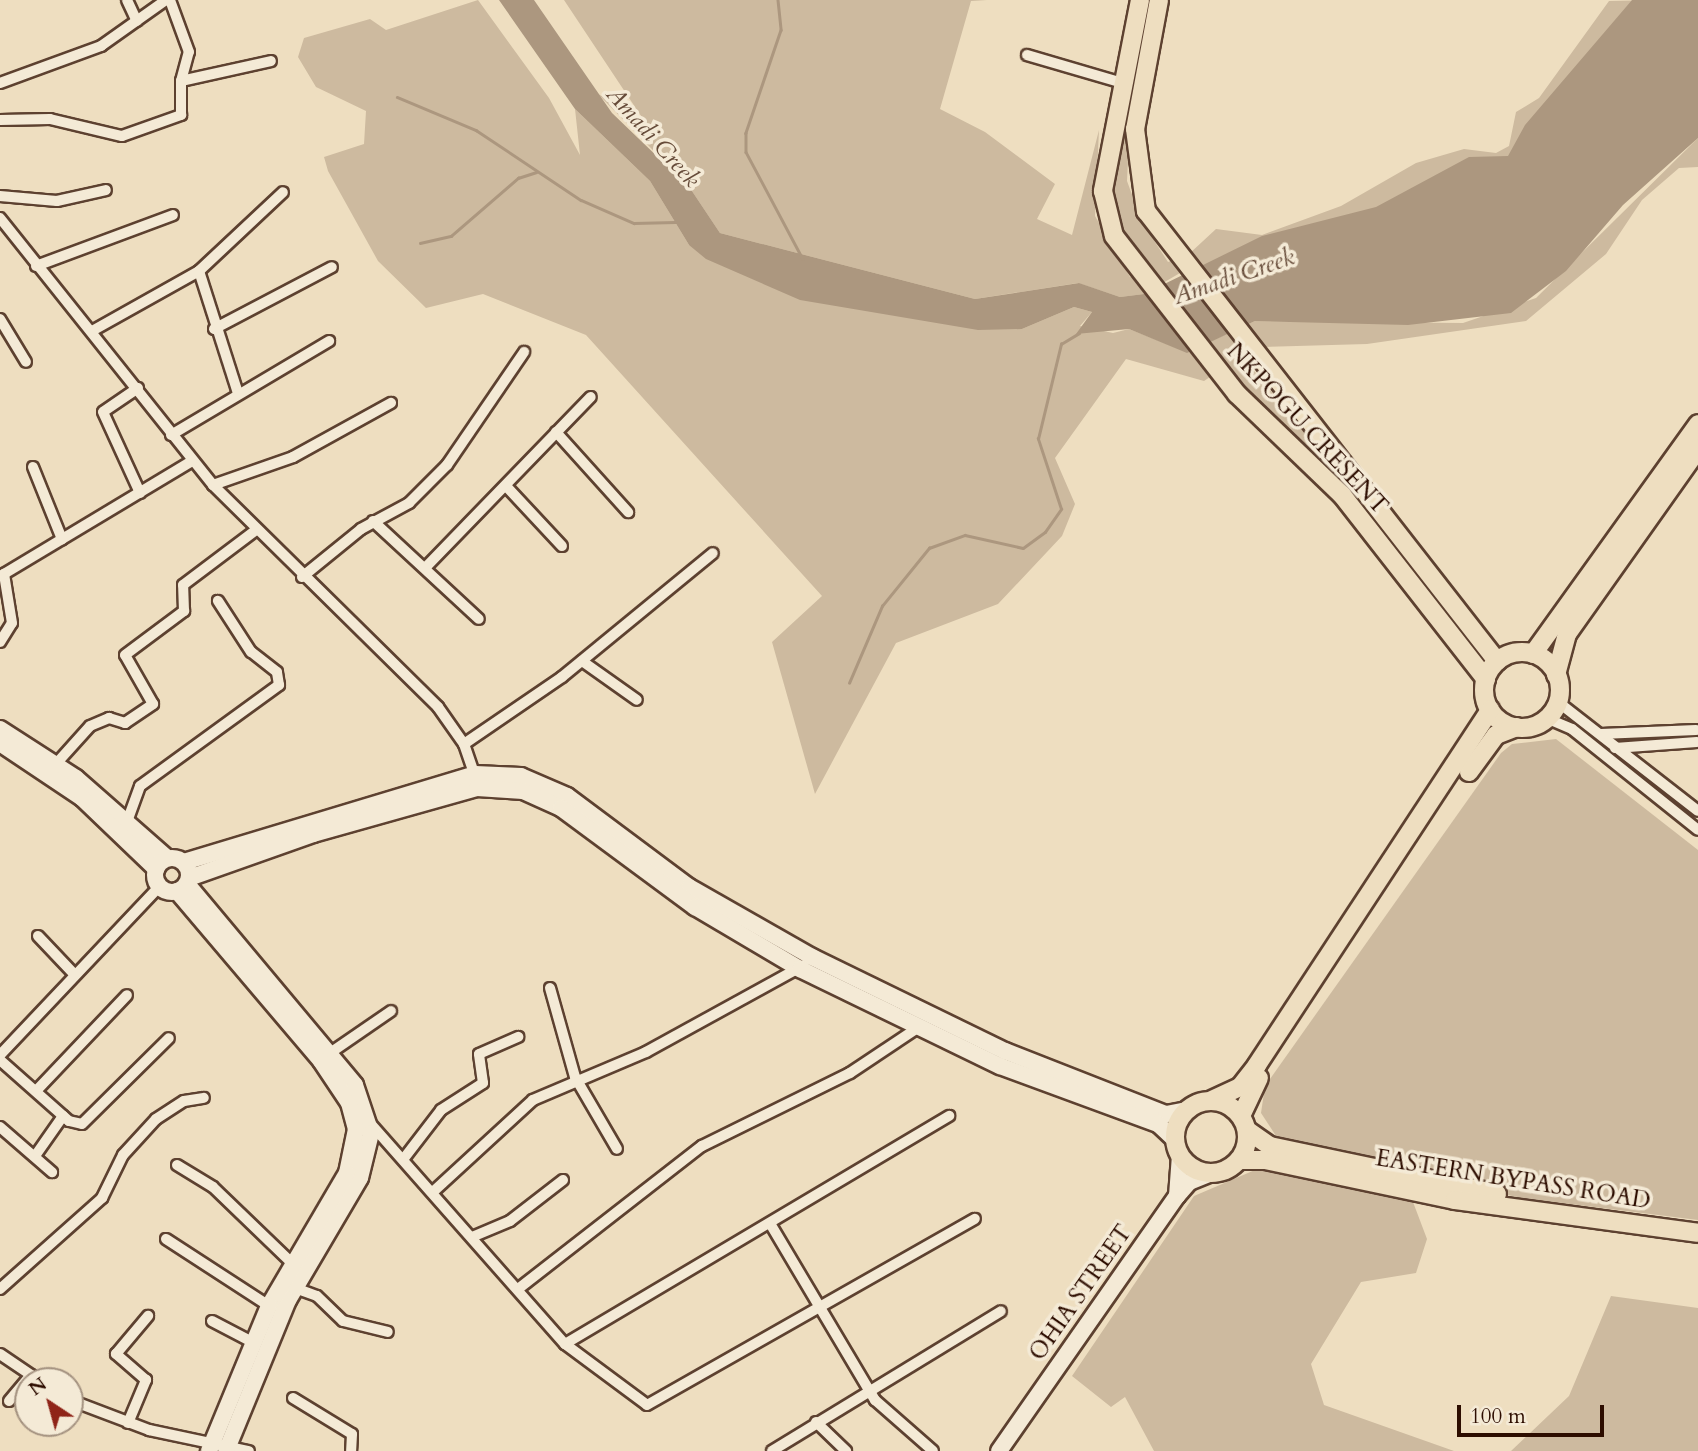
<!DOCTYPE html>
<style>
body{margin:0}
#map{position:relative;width:1698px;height:1451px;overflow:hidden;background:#eedec0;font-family:Cardo,serif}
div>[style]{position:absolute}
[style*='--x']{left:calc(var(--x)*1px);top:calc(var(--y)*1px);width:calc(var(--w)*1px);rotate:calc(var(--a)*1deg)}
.green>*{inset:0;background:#cdba9f}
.water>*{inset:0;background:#ac977f}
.stream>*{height:2.5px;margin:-1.25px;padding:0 1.25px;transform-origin:1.25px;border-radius:1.25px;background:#ac977f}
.roads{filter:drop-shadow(2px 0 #5d4130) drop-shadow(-2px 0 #5d4130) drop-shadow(0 2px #5d4130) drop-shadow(0 -2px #5d4130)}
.street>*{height:10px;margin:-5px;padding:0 5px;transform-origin:5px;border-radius:5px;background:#f4ead6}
.secondary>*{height:16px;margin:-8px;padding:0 8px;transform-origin:8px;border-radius:8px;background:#f4ead6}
.secondary>.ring{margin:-8px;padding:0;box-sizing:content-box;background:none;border:16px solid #f4ead6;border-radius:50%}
.primary>*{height:18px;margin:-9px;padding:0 9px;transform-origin:9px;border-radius:9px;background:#eedec0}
.primary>.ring{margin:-9px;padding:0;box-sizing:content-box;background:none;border:18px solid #eedec0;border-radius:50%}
span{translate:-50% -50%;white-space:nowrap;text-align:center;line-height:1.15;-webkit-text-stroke:7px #f4ead6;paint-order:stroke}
.street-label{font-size:23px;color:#2d0d00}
.water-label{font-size:24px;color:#664b39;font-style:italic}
.north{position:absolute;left:14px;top:1367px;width:70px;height:70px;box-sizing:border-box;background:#f4ead6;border:2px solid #a49280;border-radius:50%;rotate:324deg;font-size:19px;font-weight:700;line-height:28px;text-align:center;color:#2d0d00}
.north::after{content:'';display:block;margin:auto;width:24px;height:32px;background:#8f2418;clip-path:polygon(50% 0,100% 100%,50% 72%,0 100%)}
.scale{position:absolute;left:1457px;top:1405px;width:147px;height:32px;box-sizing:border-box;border:4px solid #2d0d00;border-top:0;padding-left:9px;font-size:21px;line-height:24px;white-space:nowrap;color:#2d0d00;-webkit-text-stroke:5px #f4ead6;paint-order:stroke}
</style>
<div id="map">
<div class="green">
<i style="clip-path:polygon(478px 0,549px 98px,580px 155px,575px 109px,650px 181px,689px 245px,1022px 329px,1074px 307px,1092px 312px,1080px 326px,1113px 333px,1129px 329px,1187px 352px,1255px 321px,1463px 323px,1536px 298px,1698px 138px,1698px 167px,1679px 168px,1642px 200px,1606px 254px,1526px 321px,1367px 344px,1259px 347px,1242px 356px,1488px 657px,1482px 665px,1337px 479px,1225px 367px,1204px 381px,1126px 359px,1055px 458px,1075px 504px,1062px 536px,998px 604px,896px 643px,815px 794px,772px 642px,822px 596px,586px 335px,483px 294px,426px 308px,378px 261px,328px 171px,324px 157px,364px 144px,366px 111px,316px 87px,298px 57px,304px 38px,370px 19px,386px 30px)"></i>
<i style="clip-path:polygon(564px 0,987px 0,971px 1px,940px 109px,985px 132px,1055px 184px,1037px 219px,1072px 235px,1099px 130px,1095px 216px,1130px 277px,1151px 272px,1123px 238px,1111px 197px,1132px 79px,1127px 181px,1142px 222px,1168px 262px,1189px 254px,1216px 229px,1262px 235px,1341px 206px,1416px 163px,1464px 149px,1496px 153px,1509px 146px,1516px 112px,1539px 98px,1609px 1px,1655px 0,1522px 153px,1476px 182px,1324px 225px,1180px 273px,1144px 294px,1120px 297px,1078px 283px,975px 299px,720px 233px,690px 188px,598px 94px,643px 119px)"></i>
<i style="clip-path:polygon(1556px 739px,1698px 850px,1698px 1220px,1522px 1198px,1314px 1154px,1278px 1139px,1261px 1113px,1265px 1086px,1501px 753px,1512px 744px)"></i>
<i style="clip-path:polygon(1262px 1167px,1413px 1202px,1427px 1239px,1416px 1273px,1361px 1282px,1311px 1364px,1324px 1405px,1454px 1451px,1154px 1451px,1125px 1397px,1111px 1407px,1072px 1376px,1194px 1196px)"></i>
<i style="clip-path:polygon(1611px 1296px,1698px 1308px,1698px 1451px,1511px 1451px,1569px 1396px)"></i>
</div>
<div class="water">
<i style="clip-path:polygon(499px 0,534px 0,612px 113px,690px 188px,720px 233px,975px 299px,1079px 283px,1120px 297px,1144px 294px,1262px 236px,1376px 207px,1469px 157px,1508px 156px,1525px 125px,1632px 0,1698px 0,1698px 138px,1623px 205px,1566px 271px,1511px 313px,1408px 325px,1255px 321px,1187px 353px,1129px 329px,1076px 334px,1092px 312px,1074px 307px,1022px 329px,978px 330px,800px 300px,706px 259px,689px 245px,650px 181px,575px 109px)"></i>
</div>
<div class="stream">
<i style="--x:778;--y:0;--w:30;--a:84"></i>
<i style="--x:781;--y:30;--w:109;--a:108.8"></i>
<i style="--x:746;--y:133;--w:19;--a:90"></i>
<i style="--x:746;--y:152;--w:121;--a:62"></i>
<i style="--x:397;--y:97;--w:86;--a:22.7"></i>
<i style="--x:476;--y:130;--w:126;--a:33.7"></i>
<i style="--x:581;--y:200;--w:58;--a:23.5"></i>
<i style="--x:634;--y:223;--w:41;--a:-1.4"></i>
<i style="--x:420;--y:243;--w:32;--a:-13"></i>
<i style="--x:451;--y:236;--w:89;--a:-40.9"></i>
<i style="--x:518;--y:178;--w:19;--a:-18"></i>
<i style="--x:849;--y:683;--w:84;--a:-66.8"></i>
<i style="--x:882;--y:606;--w:75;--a:-51"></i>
<i style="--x:929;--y:548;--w:38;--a:-20"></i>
<i style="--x:965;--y:535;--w:59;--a:12.6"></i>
<i style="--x:1023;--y:548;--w:27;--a:-36"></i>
<i style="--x:1045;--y:532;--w:28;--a:-55"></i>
<i style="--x:1061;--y:509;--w:74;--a:-108.2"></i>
<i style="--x:1038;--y:439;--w:98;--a:-76.4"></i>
<i style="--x:1061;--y:344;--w:21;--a:-31"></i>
</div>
<div class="roads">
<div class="street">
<i style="--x:127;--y:0;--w:23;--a:65"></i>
<i style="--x:1027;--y:55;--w:100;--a:16.3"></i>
<i style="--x:181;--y:81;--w:92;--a:-12.5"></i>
<i style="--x:0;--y:83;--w:108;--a:-20.1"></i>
<i style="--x:101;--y:46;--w:80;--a:-35.3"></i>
<i style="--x:0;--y:120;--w:50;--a:-1.1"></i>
<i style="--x:50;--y:119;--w:74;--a:13.3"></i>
<i style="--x:122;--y:136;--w:63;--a:-19.6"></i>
<i style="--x:181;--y:115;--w:34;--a:-90"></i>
<i style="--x:181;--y:81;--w:30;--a:-75"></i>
<i style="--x:189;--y:52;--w:55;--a:-110.1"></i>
<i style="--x:0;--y:196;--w:57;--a:5"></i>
<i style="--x:57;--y:201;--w:50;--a:-12.7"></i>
<i style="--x:0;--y:218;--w:342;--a:51.4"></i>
<i style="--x:213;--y:485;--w:316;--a:44.6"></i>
<i style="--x:438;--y:707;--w:45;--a:54.9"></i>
<i style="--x:464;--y:744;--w:36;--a:71"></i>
<i style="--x:36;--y:266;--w:146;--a:-20.4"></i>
<i style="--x:199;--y:271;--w:128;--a:72.3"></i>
<i style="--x:0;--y:319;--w:50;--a:58.8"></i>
<i style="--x:214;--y:329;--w:133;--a:-27.7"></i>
<i style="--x:92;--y:331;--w:123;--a:-29.3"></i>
<i style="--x:199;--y:271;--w:115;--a:-43.2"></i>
<i style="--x:138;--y:388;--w:42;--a:145.6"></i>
<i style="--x:103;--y:412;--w:89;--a:65.4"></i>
<i style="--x:556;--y:432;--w:108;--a:48"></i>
<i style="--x:171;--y:435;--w:184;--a:-30.7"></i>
<i style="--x:33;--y:467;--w:78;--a:68.1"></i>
<i style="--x:213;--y:485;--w:85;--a:-19.3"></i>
<i style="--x:293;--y:457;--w:112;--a:-28.9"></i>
<i style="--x:506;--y:486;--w:82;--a:47"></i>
<i style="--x:373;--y:521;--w:144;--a:42.8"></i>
<i style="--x:425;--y:568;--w:238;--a:-45.9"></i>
<i style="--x:302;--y:577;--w:76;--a:-39.1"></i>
<i style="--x:361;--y:529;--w:55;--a:-28.4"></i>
<i style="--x:409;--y:503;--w:54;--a:-45"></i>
<i style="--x:447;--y:465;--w:137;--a:-55.7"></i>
<i style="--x:0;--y:642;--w:22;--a:-58"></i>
<i style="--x:12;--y:623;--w:50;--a:-99.3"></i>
<i style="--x:4;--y:574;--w:219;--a:-31"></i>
<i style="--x:582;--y:661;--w:67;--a:35.3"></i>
<i style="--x:1558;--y:702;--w:177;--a:37.9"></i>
<i style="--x:1546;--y:718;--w:28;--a:23"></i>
<i style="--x:1572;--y:729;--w:161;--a:38.7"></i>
<i style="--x:1601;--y:734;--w:95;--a:-2.4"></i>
<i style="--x:464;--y:744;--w:119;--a:-34.4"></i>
<i style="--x:562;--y:677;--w:195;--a:-39.4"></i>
<i style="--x:1615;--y:748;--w:82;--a:-4.2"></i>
<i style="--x:55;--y:765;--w:52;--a:-48.1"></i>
<i style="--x:90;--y:726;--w:21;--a:-23"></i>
<i style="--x:109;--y:718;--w:17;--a:17"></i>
<i style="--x:125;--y:723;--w:34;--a:-34"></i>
<i style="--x:153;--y:704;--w:56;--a:-119.7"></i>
<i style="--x:125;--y:655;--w:74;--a:-36.7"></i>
<i style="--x:184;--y:611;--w:26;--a:-92"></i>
<i style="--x:183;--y:585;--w:91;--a:-37"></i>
<i style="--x:128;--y:819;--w:35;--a:-70"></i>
<i style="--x:140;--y:786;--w:172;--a:-36"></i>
<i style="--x:279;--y:685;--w:13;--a:-99"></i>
<i style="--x:277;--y:672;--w:33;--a:-142"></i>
<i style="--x:251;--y:652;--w:61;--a:-122.9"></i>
<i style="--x:38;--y:936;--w:52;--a:46.5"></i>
<i style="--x:550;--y:988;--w:92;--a:74.3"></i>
<i style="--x:575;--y:1077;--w:83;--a:59.7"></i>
<i style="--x:330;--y:1053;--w:74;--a:-34.5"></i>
<i style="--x:0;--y:1055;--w:233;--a:-46.6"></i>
<i style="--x:0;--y:1060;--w:92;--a:41.5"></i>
<i style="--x:69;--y:1121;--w:13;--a:13"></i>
<i style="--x:82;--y:1124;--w:122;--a:-44.7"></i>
<i style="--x:36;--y:1091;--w:132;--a:-46.5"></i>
<i style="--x:370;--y:1123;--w:295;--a:48.6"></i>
<i style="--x:565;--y:1344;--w:102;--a:36.6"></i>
<i style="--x:647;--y:1405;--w:377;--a:-29.6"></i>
<i style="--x:0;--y:1127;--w:69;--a:40.9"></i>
<i style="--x:35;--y:1156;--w:49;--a:-55"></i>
<i style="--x:405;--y:1157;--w:59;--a:-52.5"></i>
<i style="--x:441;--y:1110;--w:50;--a:-32.7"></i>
<i style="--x:483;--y:1083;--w:29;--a:-98"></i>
<i style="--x:479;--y:1054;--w:43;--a:-23.6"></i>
<i style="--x:177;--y:1165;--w:42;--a:31.4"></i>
<i style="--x:213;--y:1187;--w:110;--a:43.9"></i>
<i style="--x:435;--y:1190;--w:133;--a:-42.6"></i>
<i style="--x:533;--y:1100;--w:123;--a:-23"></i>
<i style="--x:646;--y:1052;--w:180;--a:-28.8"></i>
<i style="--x:771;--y:1225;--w:204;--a:59.3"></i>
<i style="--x:875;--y:1400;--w:77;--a:41.3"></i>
<i style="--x:472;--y:1237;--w:41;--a:-22.8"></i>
<i style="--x:510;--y:1221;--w:67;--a:-37.7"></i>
<i style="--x:166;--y:1239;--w:123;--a:33"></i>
<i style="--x:295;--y:1288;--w:23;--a:20"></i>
<i style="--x:317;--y:1296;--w:36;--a:44"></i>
<i style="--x:343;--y:1321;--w:46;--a:13.7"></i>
<i style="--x:0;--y:1289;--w:137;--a:-41.7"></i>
<i style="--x:102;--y:1198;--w:48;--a:-64"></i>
<i style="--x:123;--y:1155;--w:49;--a:-47.5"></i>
<i style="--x:156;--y:1119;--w:33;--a:-33"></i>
<i style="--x:184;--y:1101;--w:20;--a:-9"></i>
<i style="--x:518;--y:1289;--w:233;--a:-37.9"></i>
<i style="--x:702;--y:1146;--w:165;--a:-26.3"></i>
<i style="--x:850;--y:1073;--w:79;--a:-33.7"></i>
<i style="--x:212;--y:1321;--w:47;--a:27.6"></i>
<i style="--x:565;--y:1344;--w:447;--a:-30.7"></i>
<i style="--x:0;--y:1354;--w:48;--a:34"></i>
<i style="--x:293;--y:1398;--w:69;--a:31.4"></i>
<i style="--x:352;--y:1434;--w:17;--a:93"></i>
<i style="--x:70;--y:1400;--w:85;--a:20.8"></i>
<i style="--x:149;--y:1430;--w:102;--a:11.9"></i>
<i style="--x:9;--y:1401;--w:34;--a:-50"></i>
<i style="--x:816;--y:1422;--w:42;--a:44"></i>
<i style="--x:128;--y:1423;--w:47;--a:-67.3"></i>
<i style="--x:146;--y:1380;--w:40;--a:-139"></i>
<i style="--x:116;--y:1354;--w:50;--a:-49.9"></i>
<i style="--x:772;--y:1451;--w:268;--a:-31.4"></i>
</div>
<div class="secondary">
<i style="--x:0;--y:729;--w:90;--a:32.8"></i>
<i style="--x:76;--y:778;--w:121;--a:41.3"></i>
<i style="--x:0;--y:743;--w:99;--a:33.9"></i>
<i style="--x:82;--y:798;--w:103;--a:43.8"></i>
<i class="ring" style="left:155px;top:858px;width:18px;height:18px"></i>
<i style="--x:184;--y:862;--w:304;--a:-16.8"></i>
<i style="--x:475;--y:774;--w:46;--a:2.5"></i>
<i style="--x:521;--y:776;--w:50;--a:23.5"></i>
<i style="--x:567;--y:796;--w:152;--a:36.7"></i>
<i style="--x:689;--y:887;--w:142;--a:29.6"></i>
<i style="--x:812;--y:957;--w:215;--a:26"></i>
<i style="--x:1005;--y:1051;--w:173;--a:21.4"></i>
<i style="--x:1166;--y:1114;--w:21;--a:-11"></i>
<i style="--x:189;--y:878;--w:132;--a:-19.5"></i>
<i style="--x:313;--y:834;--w:170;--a:-15.7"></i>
<i style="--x:477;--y:788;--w:46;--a:3.7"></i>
<i style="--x:523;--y:791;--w:42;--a:24.1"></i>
<i style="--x:561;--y:808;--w:167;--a:36.5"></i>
<i style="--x:695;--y:907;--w:122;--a:30.6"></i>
<i style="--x:800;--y:969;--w:222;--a:25.9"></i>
<i style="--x:1000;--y:1066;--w:168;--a:20.2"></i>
<i style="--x:1158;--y:1124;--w:23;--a:43"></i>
<i style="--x:187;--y:884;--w:262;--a:50.1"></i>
<i style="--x:355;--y:1085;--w:51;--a:71.6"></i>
<i style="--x:371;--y:1133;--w:46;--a:103.7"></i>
<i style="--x:360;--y:1178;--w:142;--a:120.5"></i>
<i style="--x:288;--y:1300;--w:163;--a:112.3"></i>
<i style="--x:177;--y:891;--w:223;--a:49.7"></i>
<i style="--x:321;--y:1061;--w:50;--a:56.3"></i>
<i style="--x:349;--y:1103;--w:27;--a:75"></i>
<i style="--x:356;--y:1129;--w:45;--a:101.6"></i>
<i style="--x:347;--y:1173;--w:154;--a:120.4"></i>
<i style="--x:269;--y:1306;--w:157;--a:112.5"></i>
<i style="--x:1177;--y:1196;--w:41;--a:-85.8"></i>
<i style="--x:999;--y:1451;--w:311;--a:-55.1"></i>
<i style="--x:1177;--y:1196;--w:18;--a:-49"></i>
<i style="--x:1189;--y:1182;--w:24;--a:-22"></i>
</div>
<div class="primary">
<i style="--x:1140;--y:0;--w:195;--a:101"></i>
<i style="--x:1103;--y:191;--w:46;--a:76.3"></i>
<i style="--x:1114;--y:236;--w:200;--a:52.1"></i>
<i style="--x:1237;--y:394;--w:146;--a:43.9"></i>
<i style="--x:1342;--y:495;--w:234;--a:52"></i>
<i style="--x:1159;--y:0;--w:131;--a:100.5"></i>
<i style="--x:1135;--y:129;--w:83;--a:82.4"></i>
<i style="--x:1146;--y:211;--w:571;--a:52.05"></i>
<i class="ring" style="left:1484px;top:652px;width:58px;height:58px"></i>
<i style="--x:1533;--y:654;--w:283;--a:-54.3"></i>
<i style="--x:1556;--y:675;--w:42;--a:-75"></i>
<i style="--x:1567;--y:634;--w:227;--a:-54.7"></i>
<i style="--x:1469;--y:772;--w:46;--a:-53.9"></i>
<i style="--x:1496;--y:735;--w:22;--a:-21"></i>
<i style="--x:1212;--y:1100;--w:31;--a:-25"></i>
<i style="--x:1240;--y:1087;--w:28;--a:-52"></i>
<i style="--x:1257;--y:1065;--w:425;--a:-56.7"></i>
<i class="ring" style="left:1175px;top:1101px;width:54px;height:54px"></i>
<i style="--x:1241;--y:1116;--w:42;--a:-64.7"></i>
<i style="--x:1247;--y:1130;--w:28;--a:35"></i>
<i style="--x:1270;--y:1146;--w:232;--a:11.9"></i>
<i style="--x:1239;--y:1160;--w:26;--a:0"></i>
<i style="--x:1265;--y:1160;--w:194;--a:11.9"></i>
<i style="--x:1455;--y:1200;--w:245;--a:7.7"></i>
</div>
</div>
<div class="street-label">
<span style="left:1307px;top:429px;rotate:47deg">NKPOGU CRESENT</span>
<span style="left:1513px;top:1180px;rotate:9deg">EASTERN BYPASS ROAD</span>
<span style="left:1081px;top:1293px;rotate:-55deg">OHIA STREET</span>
</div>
<div class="water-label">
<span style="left:653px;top:137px;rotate:48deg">Amadi Creek</span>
<span style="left:1234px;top:277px;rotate:-19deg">Amadi Creek</span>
</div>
<div class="north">N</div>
<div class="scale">100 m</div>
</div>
